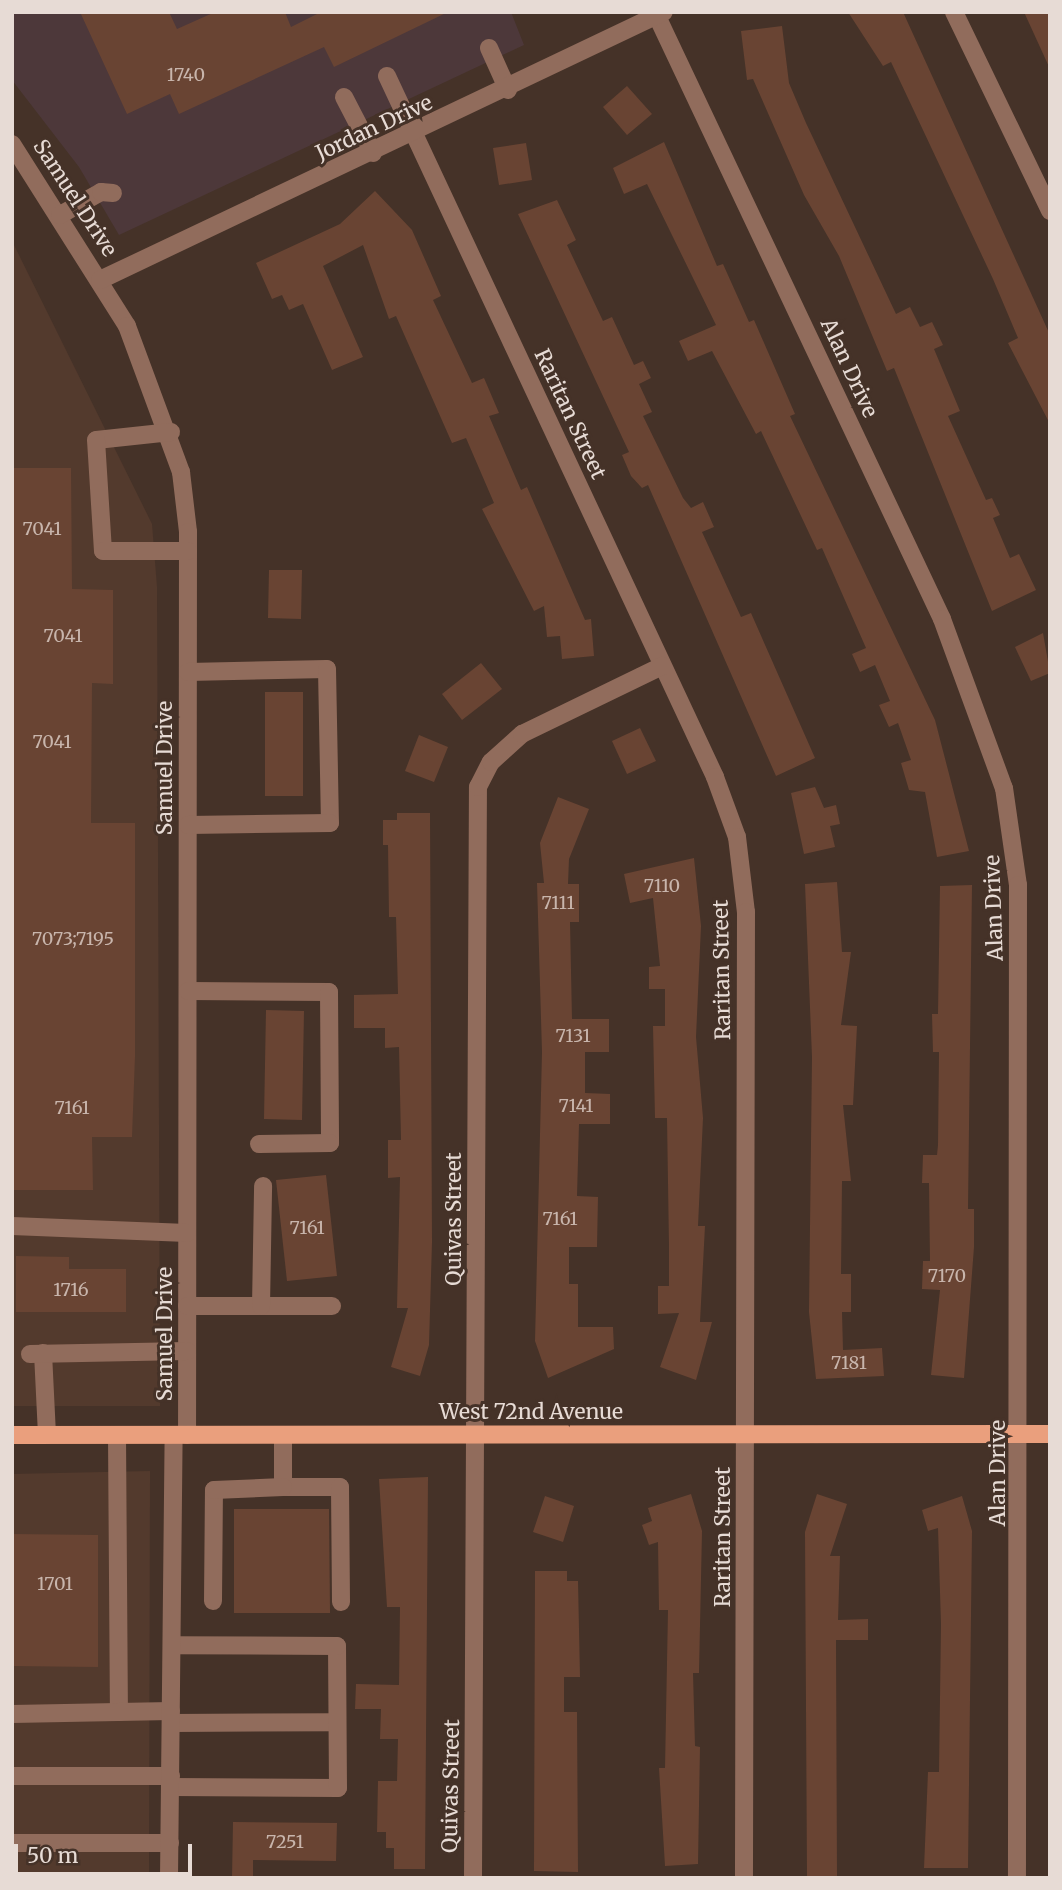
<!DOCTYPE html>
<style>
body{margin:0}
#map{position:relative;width:1062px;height:1890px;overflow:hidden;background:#453228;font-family:Merriweather,serif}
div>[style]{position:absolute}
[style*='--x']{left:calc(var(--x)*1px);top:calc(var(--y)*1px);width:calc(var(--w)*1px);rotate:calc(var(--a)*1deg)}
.built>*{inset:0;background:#533a2d}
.education>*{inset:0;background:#4d383a}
.building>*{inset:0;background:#694433}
.minor>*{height:18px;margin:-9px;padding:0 9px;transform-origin:9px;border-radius:9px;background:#916c5c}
.major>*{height:18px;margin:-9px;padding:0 9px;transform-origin:9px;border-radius:9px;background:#ea9f7d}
span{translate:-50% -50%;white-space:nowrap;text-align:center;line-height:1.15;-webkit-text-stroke:6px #453228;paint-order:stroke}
.number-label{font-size:18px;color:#c8b5ac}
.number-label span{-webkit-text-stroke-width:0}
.street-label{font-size:21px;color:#e7dbd5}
.frame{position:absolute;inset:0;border:14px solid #e7dbd5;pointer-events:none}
.scale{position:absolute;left:14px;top:1844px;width:178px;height:32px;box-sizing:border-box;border:4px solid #e7dbd5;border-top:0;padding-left:9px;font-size:21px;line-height:24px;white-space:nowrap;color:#e7dbd5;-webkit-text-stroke:5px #453228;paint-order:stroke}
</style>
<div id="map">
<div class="built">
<i style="clip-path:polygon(12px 241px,152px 524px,157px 587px,160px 1406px,12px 1406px)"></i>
<i style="clip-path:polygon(150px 1471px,149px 1878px,12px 1878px,12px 1474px)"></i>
</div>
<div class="education">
<i style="clip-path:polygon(12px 12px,511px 12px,524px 45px,119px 235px,79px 167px,12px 80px)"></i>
</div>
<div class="building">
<i style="clip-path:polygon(80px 12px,169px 12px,177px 29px,215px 12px,285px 12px,291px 27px,321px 12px,448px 12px,334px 67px,324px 47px,179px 114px,170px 94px,127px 114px)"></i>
<i style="clip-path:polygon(848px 12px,903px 12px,1050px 335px,1050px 424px,1008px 343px,1018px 338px,993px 279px,891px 62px,883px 66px)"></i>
<i style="clip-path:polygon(1024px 12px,1050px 12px,1050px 69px)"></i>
<i style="clip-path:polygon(782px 26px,789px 83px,806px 123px,896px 314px,910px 307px,920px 327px,932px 322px,943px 345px,934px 349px,960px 411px,948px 416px,986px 500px,992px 498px,1000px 515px,993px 518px,1010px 558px,1019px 554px,1036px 590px,992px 611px,894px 368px,887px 371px,839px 256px,804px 195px,753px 79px,747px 80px,741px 31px)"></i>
<i style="clip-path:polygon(627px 86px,652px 114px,627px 135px,603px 107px)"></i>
<i style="clip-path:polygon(664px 142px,717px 266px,723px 264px,749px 322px,754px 320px,795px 414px,790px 416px,935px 720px,969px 851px,937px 857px,925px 792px,909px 790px,901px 763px,911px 760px,898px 723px,889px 727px,879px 705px,890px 701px,875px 665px,860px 672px,852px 654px,866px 648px,822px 548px,817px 550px,761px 431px,756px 434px,712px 351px,688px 361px,679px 341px,716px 325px,647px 184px,624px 194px,613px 168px)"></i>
<i style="clip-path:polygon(526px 143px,532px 180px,499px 185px,493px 148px)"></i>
<i style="clip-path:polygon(375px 191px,412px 230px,441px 296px,433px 300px,472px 383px,484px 378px,499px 413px,489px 416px,521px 490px,527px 487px,585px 620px,591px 619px,594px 656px,562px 659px,560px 636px,547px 637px,544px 606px,534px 611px,482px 509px,494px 503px,466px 438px,452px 443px,396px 316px,389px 319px,363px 245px,323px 266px,363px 357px,332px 370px,303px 304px,289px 310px,282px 295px,272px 299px,256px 263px,340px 224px)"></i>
<i style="clip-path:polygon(557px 200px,576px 240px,567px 245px,603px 321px,612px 317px,634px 365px,643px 361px,651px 378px,639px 384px,652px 412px,643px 416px,683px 498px,691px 508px,703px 502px,714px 527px,702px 532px,741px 617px,751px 613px,815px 758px,776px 776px,648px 485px,642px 488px,631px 476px,622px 455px,629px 452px,518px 214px)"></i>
<i style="clip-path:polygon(12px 468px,71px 468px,72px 589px,113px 590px,113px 684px,92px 683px,91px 823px,135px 823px,135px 1056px,132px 1137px,92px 1137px,93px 1190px,12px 1190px)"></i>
<i style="clip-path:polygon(269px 570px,302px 570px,301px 619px,268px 618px)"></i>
<i style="clip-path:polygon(1043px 633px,1050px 673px,1031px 681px,1015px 647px)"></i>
<i style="clip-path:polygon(481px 663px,502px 689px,462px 720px,442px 694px)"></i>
<i style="clip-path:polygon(265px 692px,303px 692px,303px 796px,265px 796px)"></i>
<i style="clip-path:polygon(640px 728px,656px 761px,627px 774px,612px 741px)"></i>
<i style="clip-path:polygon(419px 735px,448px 747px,434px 782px,405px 771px)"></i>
<i style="clip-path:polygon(815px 787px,824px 808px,836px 805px,840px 824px,830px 826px,835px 847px,804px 854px,791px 793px)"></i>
<i style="clip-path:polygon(558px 797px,589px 809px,569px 859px,568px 884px,579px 884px,579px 922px,570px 922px,572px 1019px,609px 1019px,609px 1052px,585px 1052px,585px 1093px,610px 1094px,610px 1124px,579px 1124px,577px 1196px,598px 1197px,597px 1247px,569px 1247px,569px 1284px,578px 1284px,578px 1327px,613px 1327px,614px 1349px,548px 1378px,535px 1341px,542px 1052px,537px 883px,544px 883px,540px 843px)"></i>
<i style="clip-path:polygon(397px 813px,430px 813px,432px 1242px,429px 1345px,420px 1376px,391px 1367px,408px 1308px,397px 1308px,400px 1177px,388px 1178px,388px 1140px,401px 1140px,399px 1047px,385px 1048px,385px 1028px,354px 1028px,354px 995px,398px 994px,396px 917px,389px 917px,388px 845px,383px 845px,383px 820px,397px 820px)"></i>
<i style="clip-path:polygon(694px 858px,701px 926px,696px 1037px,703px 1118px,698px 1226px,705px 1226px,700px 1322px,712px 1322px,696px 1380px,660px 1367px,679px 1313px,658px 1314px,658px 1286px,669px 1286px,669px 1247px,667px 1118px,655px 1118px,653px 1026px,665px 1026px,665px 989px,649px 989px,649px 967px,660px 966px,653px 898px,630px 903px,624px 874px)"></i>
<i style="clip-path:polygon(837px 882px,842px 952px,851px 952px,841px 1025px,857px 1026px,853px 1105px,843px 1105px,851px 1181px,842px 1181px,841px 1274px,851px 1274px,851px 1312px,842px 1312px,843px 1350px,882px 1348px,884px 1376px,816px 1379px,809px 1312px,812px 1057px,805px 884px)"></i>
<i style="clip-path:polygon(972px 885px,968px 1209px,974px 1209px,974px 1247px,964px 1378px,931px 1375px,940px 1290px,922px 1289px,923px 1261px,930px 1261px,929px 1183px,922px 1183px,923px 1155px,937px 1155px,938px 1145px,939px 1052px,933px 1052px,932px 1014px,938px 1014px,940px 886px)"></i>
<i style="clip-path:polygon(266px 1010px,304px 1011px,302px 1120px,264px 1119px)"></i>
<i style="clip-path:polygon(326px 1175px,337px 1276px,287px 1281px,276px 1180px)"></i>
<i style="clip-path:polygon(16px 1256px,69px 1257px,69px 1269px,126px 1269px,126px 1312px,16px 1312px)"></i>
<i style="clip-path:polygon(428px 1477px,425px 1869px,394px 1869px,394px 1848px,386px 1848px,386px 1832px,377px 1832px,378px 1781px,397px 1781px,398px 1739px,380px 1739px,381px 1709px,355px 1709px,356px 1684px,399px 1685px,400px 1607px,387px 1607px,379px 1479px)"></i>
<i style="clip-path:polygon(691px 1494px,702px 1531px,699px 1673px,693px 1673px,695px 1746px,700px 1747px,698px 1864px,665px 1866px,659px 1768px,665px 1768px,668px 1610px,659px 1610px,658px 1542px,649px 1545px,642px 1525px,652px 1521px,648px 1508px)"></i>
<i style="clip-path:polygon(817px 1494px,847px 1504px,830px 1556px,840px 1556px,838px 1620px,868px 1619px,868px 1640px,836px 1640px,837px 1878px,807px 1878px,805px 1532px)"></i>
<i style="clip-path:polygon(545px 1496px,574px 1506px,563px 1542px,533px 1532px)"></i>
<i style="clip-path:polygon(962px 1496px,972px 1531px,968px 1868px,924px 1868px,928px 1772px,939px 1772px,941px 1624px,938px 1528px,928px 1531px,922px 1510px)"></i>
<i style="clip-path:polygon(234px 1509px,329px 1509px,330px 1613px,234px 1613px)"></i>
<i style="clip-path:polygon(12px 1534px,98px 1535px,98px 1667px,12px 1666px)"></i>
<i style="clip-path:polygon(535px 1571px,567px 1571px,567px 1581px,578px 1581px,580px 1677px,564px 1677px,564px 1712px,577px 1712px,578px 1872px,534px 1871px)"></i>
<i style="clip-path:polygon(233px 1822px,337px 1823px,336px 1861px,253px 1860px,253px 1878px,232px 1878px)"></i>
</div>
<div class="minor">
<i style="--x:655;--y:12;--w:671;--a:64.69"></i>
<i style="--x:942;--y:619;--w:180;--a:69.9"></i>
<i style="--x:1004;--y:788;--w:98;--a:81.8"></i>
<i style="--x:1018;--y:885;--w:993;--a:90.06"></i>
<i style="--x:954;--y:12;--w:221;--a:64.2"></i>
<i style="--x:489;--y:48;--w:46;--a:65.7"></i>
<i style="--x:387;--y:76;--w:774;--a:64.92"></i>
<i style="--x:715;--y:777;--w:64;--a:69.9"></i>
<i style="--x:737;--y:837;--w:76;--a:83.2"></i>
<i style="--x:746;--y:912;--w:966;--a:90.12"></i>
<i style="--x:344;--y:97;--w:63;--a:62.6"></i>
<i style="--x:12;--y:144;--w:215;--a:57.7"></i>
<i style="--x:127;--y:326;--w:156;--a:69.7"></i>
<i style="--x:181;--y:472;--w:60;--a:83.3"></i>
<i style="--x:188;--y:532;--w:903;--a:90.06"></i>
<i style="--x:60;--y:215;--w:47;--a:-29.3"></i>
<i style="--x:101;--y:192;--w:12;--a:5"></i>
<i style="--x:100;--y:280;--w:624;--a:-25.42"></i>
<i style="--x:171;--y:432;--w:75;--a:173.9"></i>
<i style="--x:96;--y:440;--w:111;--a:86.4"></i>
<i style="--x:103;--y:551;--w:85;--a:0"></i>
<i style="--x:188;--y:672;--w:139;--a:-1.2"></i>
<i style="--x:327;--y:669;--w:154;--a:88.9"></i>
<i style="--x:330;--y:823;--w:142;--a:179.2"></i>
<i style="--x:188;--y:991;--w:141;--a:0.4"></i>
<i style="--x:329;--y:992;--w:151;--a:89.6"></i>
<i style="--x:330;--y:1143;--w:71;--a:179.2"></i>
<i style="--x:12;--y:1226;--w:175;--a:2.3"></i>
<i style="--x:187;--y:1306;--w:145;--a:0"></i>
<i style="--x:261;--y:1306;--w:120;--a:-89"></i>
<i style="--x:43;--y:1353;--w:82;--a:87.2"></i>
<i style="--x:30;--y:1354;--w:157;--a:-1.1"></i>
<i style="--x:117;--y:1435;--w:277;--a:89.6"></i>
<i style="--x:283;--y:1435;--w:52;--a:90"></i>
<i style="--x:283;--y:1487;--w:57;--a:0"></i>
<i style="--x:340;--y:1487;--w:115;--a:89.5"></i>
<i style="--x:213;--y:1601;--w:111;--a:-89.5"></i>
<i style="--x:214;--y:1490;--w:69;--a:-2.5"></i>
<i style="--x:12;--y:1714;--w:159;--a:-1.1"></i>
<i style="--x:171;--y:1723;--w:166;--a:-0.3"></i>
<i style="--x:12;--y:1776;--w:159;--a:0"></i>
<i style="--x:170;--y:1787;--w:168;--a:0.3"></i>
<i style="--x:338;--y:1788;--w:142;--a:-90.4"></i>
<i style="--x:337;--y:1646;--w:165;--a:-179.7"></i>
<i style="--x:12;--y:1843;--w:158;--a:0"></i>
<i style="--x:169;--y:1878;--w:443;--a:-89.4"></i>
<i style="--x:473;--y:1878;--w:1091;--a:-89.74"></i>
<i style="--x:478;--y:787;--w:28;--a:-63"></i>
<i style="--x:491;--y:762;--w:42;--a:-42.1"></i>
<i style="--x:522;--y:734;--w:156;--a:-25.9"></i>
</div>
<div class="major">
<i style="--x:12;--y:1435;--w:1038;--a:-0.06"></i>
</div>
<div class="number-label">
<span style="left:186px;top:75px">1740</span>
<span style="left:42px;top:529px">7041</span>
<span style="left:63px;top:636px">7041</span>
<span style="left:52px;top:742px">7041</span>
<span style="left:662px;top:886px">7110</span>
<span style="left:558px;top:903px">7111</span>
<span style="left:73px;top:939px">7073;7195</span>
<span style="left:573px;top:1036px">7131</span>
<span style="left:576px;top:1106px">7141</span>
<span style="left:72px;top:1108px">7161</span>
<span style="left:560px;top:1219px">7161</span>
<span style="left:307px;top:1228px">7161</span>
<span style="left:947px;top:1276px">7170</span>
<span style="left:71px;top:1290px">1716</span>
<span style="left:849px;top:1363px">7181</span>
<span style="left:55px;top:1584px">1701</span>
<span style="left:285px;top:1842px">7251</span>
</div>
<div class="street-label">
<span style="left:374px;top:128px;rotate:-25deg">Jordan Drive</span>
<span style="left:75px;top:198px;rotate:57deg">Samuel Drive</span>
<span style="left:849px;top:368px;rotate:65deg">Alan Drive</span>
<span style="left:570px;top:414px;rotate:65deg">Raritan Street</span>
<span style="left:165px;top:768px;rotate:-90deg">Samuel Drive</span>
<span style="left:994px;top:908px;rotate:-92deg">Alan Drive</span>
<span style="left:722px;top:970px;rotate:-91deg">Raritan Street</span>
<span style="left:454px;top:1219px;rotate:-90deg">Quivas Street</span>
<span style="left:165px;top:1334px;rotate:-90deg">Samuel Drive</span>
<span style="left:531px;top:1412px">West 72nd Avenue</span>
<span style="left:998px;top:1473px;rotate:-90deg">Alan Drive</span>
<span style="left:723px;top:1537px;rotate:-90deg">Raritan Street</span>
<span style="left:451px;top:1786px;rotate:-89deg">Quivas Street</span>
</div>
<div class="frame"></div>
<div class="scale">50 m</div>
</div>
